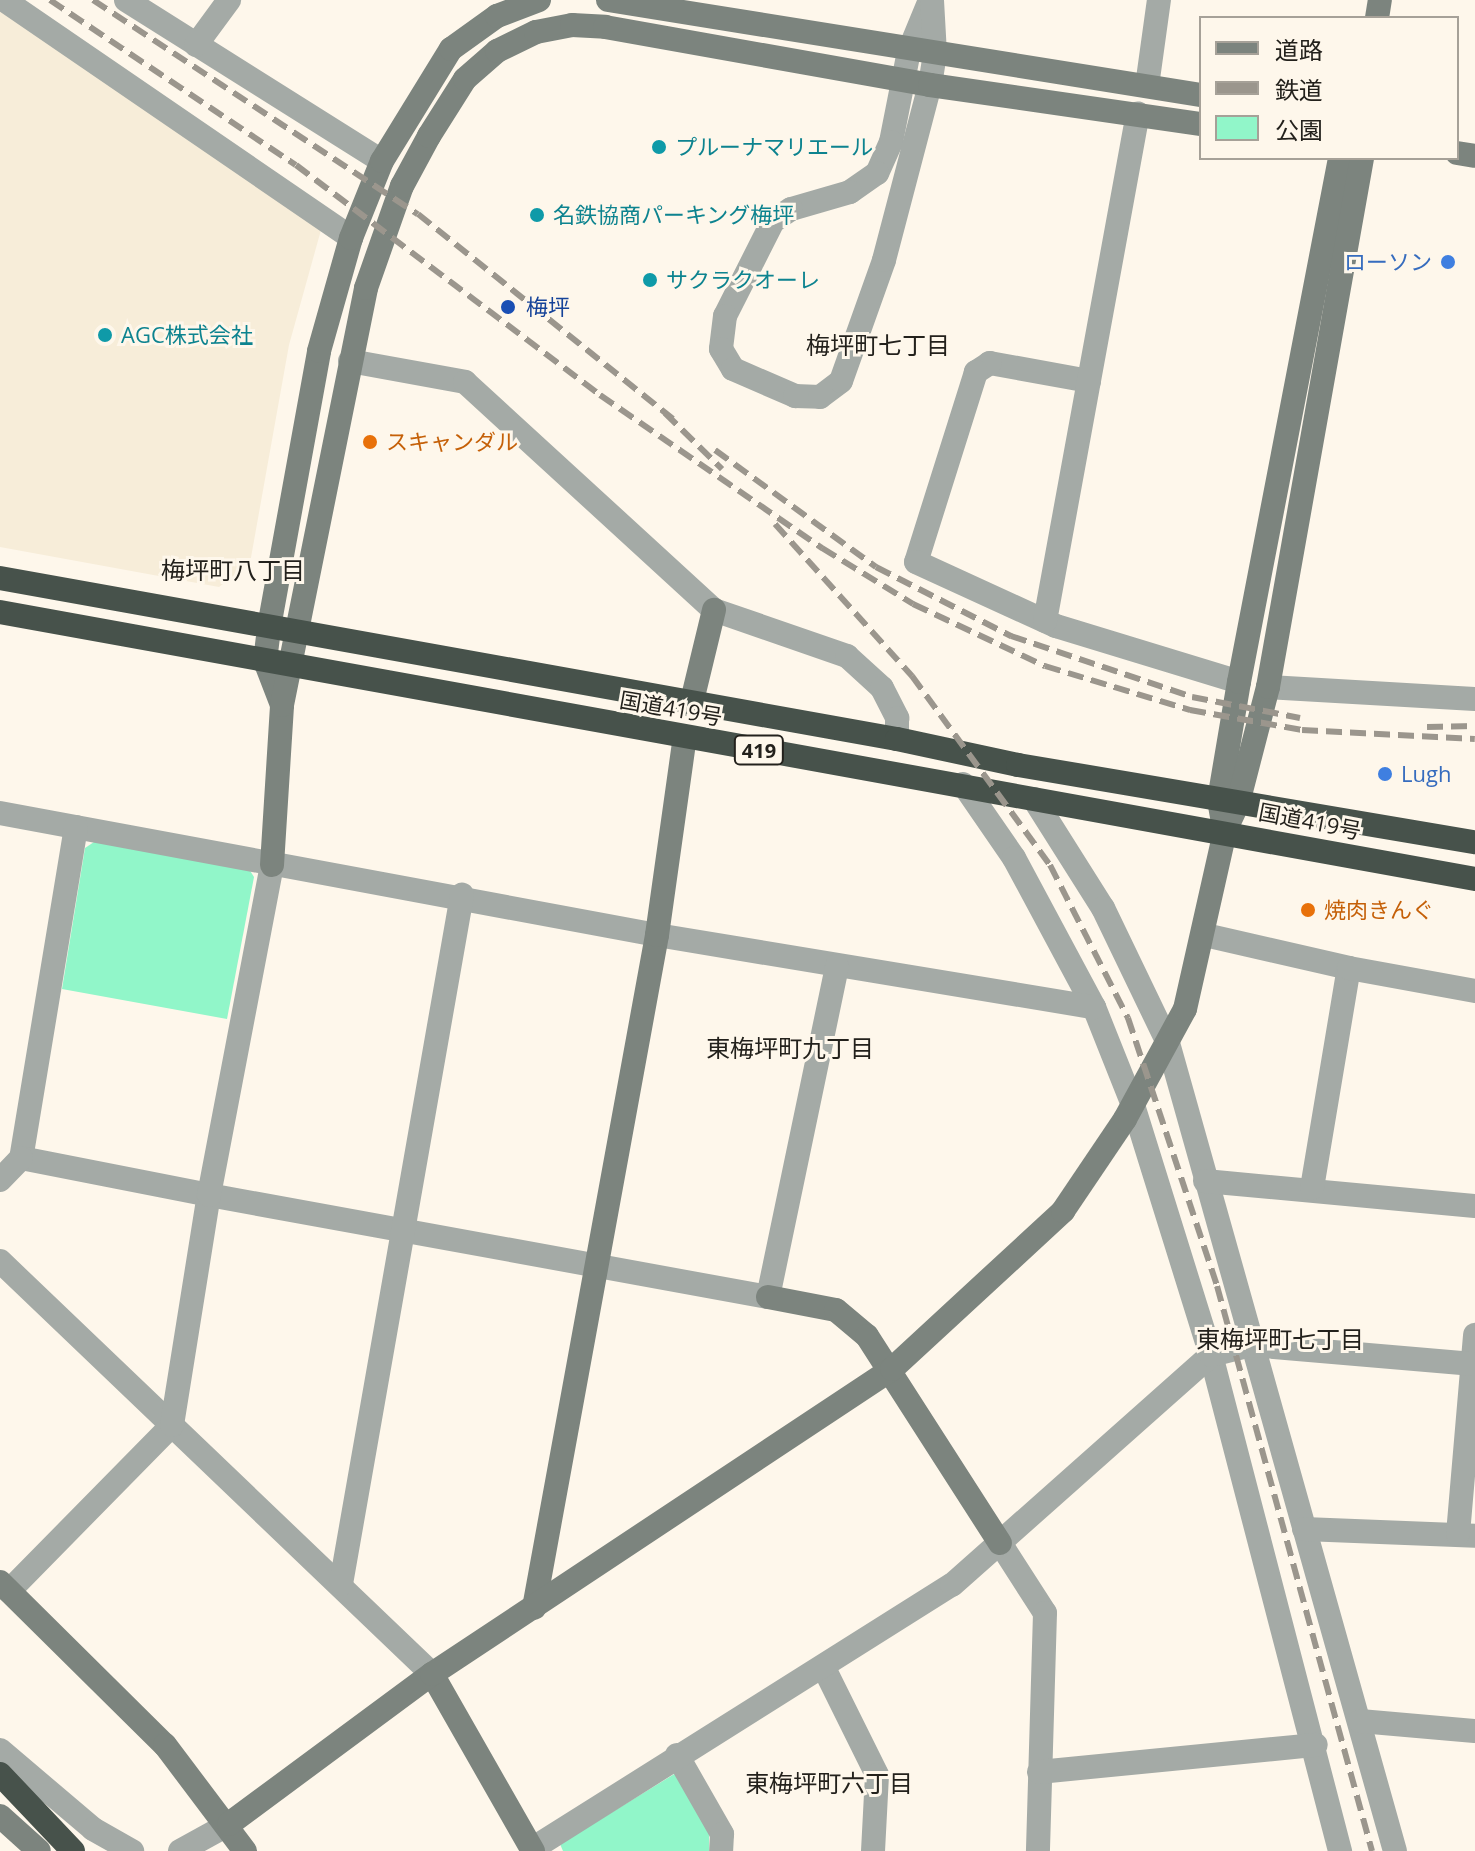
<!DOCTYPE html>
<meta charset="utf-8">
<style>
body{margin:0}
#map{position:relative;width:1475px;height:1851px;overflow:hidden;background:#fef7eb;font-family:"Open Sans","Noto Sans JP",sans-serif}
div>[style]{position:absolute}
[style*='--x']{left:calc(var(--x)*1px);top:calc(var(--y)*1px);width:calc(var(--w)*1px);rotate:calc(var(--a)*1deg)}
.built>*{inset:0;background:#f7edd9}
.green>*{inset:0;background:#91f6c9}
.street>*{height:24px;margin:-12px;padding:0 12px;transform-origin:12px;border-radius:12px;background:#a4aaa6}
.secondary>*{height:24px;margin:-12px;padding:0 12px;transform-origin:12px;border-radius:12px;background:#7c847e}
.highway>*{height:24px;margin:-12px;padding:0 12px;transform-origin:12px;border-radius:12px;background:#47524b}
.rail>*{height:6px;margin-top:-3px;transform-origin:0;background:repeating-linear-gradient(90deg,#9b968d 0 16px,transparent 0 24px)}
.dots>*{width:22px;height:22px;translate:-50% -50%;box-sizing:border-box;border:4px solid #fef7eb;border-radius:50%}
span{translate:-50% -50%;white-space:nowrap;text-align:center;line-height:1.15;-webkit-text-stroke:6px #fef7eb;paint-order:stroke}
.shield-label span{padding:2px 6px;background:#fef7eb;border:2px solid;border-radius:6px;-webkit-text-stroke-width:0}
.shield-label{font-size:20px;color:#23211c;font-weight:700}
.culture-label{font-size:22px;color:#0d838f}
.left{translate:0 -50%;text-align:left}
.shop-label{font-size:22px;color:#366cbe}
.right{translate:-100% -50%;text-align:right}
.transit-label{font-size:22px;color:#164399}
.food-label{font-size:22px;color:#c56008}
.street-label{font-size:22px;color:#23211c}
.neighbourhood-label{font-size:24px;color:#23211c}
.legend{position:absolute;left:1199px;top:16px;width:260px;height:144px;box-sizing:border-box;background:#fef7eb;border:2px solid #a6a198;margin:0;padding:10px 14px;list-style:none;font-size:24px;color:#23211c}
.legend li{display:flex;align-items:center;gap:16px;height:40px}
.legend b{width:40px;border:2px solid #a6a198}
</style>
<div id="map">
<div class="built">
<i style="clip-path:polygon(0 10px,321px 230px,289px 345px,250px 563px,219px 587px,0 547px)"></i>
</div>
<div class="green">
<i style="clip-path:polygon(97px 840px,249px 869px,254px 877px,227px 1019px,62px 989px,85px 848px)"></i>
<i style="clip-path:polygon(676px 1773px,709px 1831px,709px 1851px,563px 1851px,560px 1844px)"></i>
</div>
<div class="street">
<i style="--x:4;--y:0;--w:421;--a:34.4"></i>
<i style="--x:126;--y:0;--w:302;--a:32.2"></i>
<i style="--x:930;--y:0;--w:55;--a:112.4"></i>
<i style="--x:909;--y:51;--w:93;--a:101.2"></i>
<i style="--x:891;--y:142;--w:34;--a:114"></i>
<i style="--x:877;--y:173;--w:33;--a:145"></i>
<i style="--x:850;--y:192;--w:61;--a:163.9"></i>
<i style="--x:791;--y:209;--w:22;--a:146"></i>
<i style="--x:773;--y:221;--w:106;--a:116.8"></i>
<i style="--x:725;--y:316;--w:33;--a:97"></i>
<i style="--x:721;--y:349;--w:23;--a:59"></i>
<i style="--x:733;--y:369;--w:68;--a:23.5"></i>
<i style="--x:795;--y:396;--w:25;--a:2"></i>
<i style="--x:820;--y:397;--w:26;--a:-37"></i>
<i style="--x:841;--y:381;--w:128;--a:-70.4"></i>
<i style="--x:884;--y:260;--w:181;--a:-75.3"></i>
<i style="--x:930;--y:85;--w:31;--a:-81"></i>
<i style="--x:935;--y:54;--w:54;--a:-93.2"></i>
<i style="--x:196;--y:45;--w:56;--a:-53.7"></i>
<i style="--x:1147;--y:86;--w:87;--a:-82.1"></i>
<i style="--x:350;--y:361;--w:117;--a:10.3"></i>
<i style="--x:465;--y:382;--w:338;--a:42.5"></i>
<i style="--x:714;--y:610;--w:141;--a:19.1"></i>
<i style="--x:847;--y:656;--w:47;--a:42.4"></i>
<i style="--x:882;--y:688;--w:34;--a:63"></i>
<i style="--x:897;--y:718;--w:21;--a:90"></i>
<i style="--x:1089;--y:381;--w:101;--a:-169.7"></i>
<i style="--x:990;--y:363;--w:17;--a:147"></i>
<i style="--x:976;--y:372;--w:199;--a:107.5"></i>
<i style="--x:916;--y:562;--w:154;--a:24.6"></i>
<i style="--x:1056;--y:626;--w:191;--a:17"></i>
<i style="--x:1045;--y:621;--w:516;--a:-79.63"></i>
<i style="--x:1268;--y:687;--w:207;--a:3.3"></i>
<i style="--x:963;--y:784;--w:90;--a:55.4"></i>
<i style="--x:1014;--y:858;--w:169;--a:61.8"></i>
<i style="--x:1094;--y:1007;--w:105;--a:68.3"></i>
<i style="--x:1133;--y:1105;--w:262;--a:72.7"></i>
<i style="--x:1211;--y:1355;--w:513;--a:75.42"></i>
<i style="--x:1034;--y:799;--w:129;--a:57.7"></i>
<i style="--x:1103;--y:908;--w:150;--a:64.3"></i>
<i style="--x:1168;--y:1043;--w:839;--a:74.31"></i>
<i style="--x:0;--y:813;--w:668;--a:10.52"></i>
<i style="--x:657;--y:935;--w:443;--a:9.4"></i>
<i style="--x:76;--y:827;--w:336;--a:99.4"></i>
<i style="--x:21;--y:1158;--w:192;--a:11.1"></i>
<i style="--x:209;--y:1195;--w:568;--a:10.34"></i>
<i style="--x:768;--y:1297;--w:338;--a:-78.2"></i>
<i style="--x:1205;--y:935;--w:148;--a:12.9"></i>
<i style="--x:0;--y:1180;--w:30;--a:-46"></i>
<i style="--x:1205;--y:1181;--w:271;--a:5.3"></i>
<i style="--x:1312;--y:1188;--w:223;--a:-80.5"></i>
<i style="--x:1349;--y:968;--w:128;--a:10.3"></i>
<i style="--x:0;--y:1261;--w:598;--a:43.71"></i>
<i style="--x:1304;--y:1529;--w:171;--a:2.3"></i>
<i style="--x:1458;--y:1534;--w:200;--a:-85.1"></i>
<i style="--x:1000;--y:1543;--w:83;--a:57.3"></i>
<i style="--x:1045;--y:1613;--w:238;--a:91.7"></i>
<i style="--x:341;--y:1584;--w:700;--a:-80.04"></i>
<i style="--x:9;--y:1591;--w:233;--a:-45.5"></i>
<i style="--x:172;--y:1425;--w:233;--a:-80.9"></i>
<i style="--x:209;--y:1195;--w:336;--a:-79.2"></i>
<i style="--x:824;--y:1668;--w:119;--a:63.6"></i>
<i style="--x:877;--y:1775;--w:76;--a:93"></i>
<i style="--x:1360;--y:1721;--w:115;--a:5"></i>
<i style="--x:0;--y:1750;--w:122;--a:40.3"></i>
<i style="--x:93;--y:1829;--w:45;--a:29.4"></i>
<i style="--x:677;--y:1755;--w:91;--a:60.3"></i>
<i style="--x:722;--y:1834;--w:17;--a:93"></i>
<i style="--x:1039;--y:1772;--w:278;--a:-5.6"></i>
<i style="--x:532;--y:1849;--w:496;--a:-32.2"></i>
<i style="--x:952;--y:1585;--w:346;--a:-41.6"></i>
<i style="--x:1211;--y:1355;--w:41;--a:-14"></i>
<i style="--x:1251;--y:1345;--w:223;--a:4.9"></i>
<i style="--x:180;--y:1851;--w:56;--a:-28.9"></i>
</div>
<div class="secondary">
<i style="--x:608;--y:0;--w:601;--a:9.1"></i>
<i style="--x:1377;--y:18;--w:18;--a:-81"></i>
<i style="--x:1457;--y:153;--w:18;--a:9"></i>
<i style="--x:282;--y:705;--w:47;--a:-111.1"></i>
<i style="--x:265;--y:661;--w:34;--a:-83"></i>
<i style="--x:269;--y:627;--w:280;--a:-79.7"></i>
<i style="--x:319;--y:351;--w:117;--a:-74.2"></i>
<i style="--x:351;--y:238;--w:83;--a:-68.1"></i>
<i style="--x:382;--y:161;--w:132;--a:-58.4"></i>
<i style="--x:451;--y:49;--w:57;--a:-35.7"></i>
<i style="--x:497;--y:16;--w:45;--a:-20.9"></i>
<i style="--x:691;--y:705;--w:98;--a:-76.4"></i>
<i style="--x:1222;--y:817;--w:17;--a:-100"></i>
<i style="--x:1219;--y:800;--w:120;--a:-80.4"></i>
<i style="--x:1239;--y:682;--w:534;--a:-79.09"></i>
<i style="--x:272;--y:865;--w:160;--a:-86.4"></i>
<i style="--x:282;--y:705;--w:425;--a:-78.6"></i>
<i style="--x:366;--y:288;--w:108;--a:-70.6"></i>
<i style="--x:402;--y:186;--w:57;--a:-61.6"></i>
<i style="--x:429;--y:136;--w:67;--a:-57.7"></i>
<i style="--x:465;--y:79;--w:43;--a:-41.2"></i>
<i style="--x:497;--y:51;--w:43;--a:-26"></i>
<i style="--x:536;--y:32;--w:37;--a:-11"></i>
<i style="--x:572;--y:25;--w:33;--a:3"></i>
<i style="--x:605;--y:27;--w:330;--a:10.1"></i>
<i style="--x:930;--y:85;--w:274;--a:8.2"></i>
<i style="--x:768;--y:1297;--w:69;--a:10.8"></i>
<i style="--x:836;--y:1310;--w:40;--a:40"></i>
<i style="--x:867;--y:1336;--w:246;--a:57.3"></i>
<i style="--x:0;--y:1582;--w:232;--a:44.7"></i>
<i style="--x:165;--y:1745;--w:133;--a:53"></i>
<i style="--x:534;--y:1608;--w:684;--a:-79.64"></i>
<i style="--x:657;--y:935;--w:200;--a:-82"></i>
<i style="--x:432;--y:1674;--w:204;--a:60.3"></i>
<i style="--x:0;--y:1816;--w:52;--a:41.9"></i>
<i style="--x:229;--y:1824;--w:252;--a:-36.5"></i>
<i style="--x:432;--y:1674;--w:552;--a:-33.55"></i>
<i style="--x:892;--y:1369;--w:233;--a:-42.7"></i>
<i style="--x:1063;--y:1211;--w:111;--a:-56"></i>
<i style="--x:1125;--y:1119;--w:125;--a:-61.4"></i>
<i style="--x:1185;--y:1009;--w:182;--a:-77.3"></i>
<i style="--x:1225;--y:831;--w:31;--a:-65"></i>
<i style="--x:1238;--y:803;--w:120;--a:-75.5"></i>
<i style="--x:1268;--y:687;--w:537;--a:-79.92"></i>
</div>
<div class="highway">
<i style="--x:0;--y:578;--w:911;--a:10.18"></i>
<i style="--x:897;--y:739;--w:124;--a:12.1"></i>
<i style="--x:1018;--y:765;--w:463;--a:9.6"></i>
<i style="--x:0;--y:612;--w:1499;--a:10.26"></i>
<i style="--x:0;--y:1774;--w:106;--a:46.5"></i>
</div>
<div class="rail">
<i style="--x:50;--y:0;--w:296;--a:33.9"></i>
<i style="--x:296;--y:165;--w:381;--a:37.1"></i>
<i style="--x:600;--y:395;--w:270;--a:34.6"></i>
<i style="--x:822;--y:548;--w:107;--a:31.6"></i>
<i style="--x:913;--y:604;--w:146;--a:25.2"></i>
<i style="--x:1045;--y:666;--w:152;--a:16.9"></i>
<i style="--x:1190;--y:710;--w:114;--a:10.1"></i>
<i style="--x:1302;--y:730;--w:173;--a:3"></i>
<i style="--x:93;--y:0;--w:389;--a:33.4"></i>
<i style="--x:418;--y:214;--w:327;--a:38.8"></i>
<i style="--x:665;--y:413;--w:80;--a:44.5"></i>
<i style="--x:715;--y:450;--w:199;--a:36"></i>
<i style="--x:876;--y:567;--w:152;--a:27.1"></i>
<i style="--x:1011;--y:636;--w:191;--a:18.6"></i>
<i style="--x:1192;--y:697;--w:110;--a:11"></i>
<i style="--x:775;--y:524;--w:205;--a:48"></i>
<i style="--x:912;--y:676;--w:234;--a:53.9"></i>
<i style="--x:1050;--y:865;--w:172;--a:63"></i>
<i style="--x:1128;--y:1018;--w:282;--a:71.6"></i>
<i style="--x:1217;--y:1286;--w:586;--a:74.66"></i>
<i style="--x:1427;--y:727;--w:48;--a:-1.2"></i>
</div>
<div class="dots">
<i style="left:659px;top:147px;background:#0f9aa8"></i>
<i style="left:537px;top:215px;background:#0f9aa8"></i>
<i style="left:1448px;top:262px;background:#3f7fe0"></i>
<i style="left:650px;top:280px;background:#0f9aa8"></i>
<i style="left:508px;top:307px;background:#1a4fb4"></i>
<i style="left:105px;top:335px;background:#0f9aa8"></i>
<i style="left:370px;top:442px;background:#e8710a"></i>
<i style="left:1385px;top:774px;background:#3f7fe0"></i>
<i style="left:1308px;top:910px;background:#e8710a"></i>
</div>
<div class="shield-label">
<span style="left:759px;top:750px">419</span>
</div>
<div class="culture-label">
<span class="left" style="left:675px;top:147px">プルーナマリエール</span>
<span class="left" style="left:553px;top:215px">名鉄協商パーキング梅坪</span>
<span class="left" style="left:666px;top:280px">サクラクオーレ</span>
<span class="left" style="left:121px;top:335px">AGC株式会社</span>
</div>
<div class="shop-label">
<span class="right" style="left:1432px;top:262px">ローソン</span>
<span class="left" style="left:1401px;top:774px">Lugh</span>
</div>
<div class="transit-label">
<span class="left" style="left:526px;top:307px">梅坪</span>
</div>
<div class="food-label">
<span class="left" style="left:386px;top:442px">スキャンダル</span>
<span class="left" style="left:1324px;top:910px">焼肉きんぐ</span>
</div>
<div class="street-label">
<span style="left:671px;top:708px;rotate:10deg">国道419号</span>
<span style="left:1310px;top:821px;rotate:11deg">国道419号</span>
</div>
<div class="neighbourhood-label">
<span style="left:878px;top:345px">梅坪町七丁目</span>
<span style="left:233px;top:570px">梅坪町八丁目</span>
<span style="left:790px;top:1048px">東梅坪町九丁目</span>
<span style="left:1280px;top:1339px">東梅坪町七丁目</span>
<span style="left:829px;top:1783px">東梅坪町六丁目</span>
</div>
<ul class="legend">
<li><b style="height:10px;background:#7c847e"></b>道路</li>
<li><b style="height:10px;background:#9b968d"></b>鉄道</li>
<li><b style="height:22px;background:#91f6c9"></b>公園</li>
</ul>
</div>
